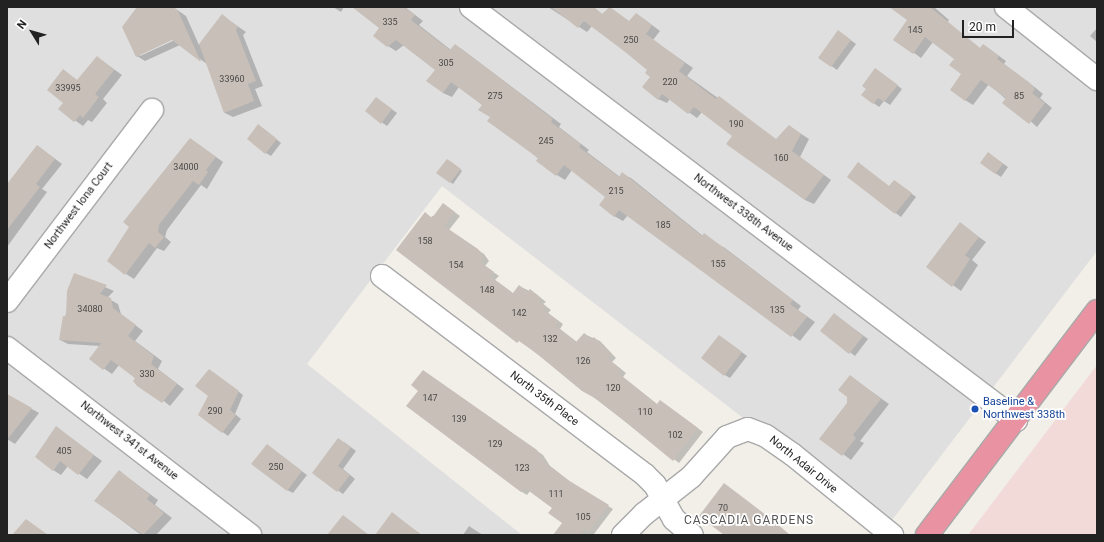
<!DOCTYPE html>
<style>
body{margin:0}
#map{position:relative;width:1104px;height:542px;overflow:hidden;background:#f2efe9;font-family:Roboto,sans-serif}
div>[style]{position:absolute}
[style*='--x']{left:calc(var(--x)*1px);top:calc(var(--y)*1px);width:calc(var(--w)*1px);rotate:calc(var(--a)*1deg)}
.residential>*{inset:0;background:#e0dfdf}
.commercial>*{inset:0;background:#f2dad9}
.shadow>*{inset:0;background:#0003}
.building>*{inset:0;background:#c7bfb8}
.roads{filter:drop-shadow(1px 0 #a9a9a9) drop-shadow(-1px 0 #a9a9a9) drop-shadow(0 1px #a9a9a9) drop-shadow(0 -1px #a9a9a9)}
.minor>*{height:22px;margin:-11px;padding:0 11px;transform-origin:11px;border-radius:11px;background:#fff}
.highway>*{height:22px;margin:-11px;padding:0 11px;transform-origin:11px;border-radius:11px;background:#e892a2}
.dots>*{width:11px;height:11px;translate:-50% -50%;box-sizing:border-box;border:2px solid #fff;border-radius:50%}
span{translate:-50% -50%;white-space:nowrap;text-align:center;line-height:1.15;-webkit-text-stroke:3.5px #fff;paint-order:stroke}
.number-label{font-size:9px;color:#4b4948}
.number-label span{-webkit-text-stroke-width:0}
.street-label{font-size:11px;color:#222}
.transit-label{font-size:11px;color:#164399}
.left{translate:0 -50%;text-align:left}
.neighbourhood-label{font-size:12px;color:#555;letter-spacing:1px}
.frame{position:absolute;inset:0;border:8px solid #222;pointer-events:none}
.north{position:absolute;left:12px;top:12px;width:40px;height:40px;-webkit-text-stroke:3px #fff;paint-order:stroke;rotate:307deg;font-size:11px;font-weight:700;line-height:16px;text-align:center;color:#222}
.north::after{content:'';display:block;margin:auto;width:14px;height:18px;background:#222;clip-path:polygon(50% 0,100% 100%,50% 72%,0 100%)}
.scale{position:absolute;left:962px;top:20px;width:52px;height:18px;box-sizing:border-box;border:2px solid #222;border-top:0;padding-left:5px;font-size:12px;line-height:14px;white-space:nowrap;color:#222;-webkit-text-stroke:3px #fff;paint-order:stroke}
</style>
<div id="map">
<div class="residential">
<i style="clip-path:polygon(7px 7px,1097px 7px,1097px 251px,886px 528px,442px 186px,307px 364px,522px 535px,7px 535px)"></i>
</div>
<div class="commercial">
<i style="clip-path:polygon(1097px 365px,1097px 535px,968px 535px)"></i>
</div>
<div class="shadow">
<i style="clip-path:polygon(evenodd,138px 7px,173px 7px,186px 16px,199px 45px,223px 16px,246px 32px,243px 35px,263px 86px,255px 89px,262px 106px,233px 117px,225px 113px,207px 64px,180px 45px,145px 61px,137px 56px,138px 7px,176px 37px,177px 39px,140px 56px,140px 54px,176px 37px)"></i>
<i style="clip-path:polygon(333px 7px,344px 7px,341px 12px)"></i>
<i style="clip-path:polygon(353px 7px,405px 7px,423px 21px,419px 25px,451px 50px,455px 45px,463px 50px,561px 124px,559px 127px,589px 150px,587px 152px,620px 177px,622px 174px,631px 178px,703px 236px,725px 248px,801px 306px,798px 310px,815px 322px,800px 341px,628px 215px,623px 221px,614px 216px,607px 197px,572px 170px,565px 180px,557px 175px,491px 117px,483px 105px,459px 87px,452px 97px,443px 93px,437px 69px,404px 45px,396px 51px,388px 46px,381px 28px)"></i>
<i style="clip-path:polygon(548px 7px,593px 7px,603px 15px,609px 7px,630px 22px,636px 14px,644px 19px,660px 31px,653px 40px,693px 68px,687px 76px,777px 140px,789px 126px,809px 139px,800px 157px,831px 180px,814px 204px,805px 200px,728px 144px,734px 136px,702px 112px,697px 118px,670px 99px,667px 103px,658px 99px,649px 70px,592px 26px,587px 32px)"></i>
<i style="clip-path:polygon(892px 7px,934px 7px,949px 20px,947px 23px,981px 49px,984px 45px,1006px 61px,1004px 64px,1037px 89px,1043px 94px,1040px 98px,1052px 108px,1037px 127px,989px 84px,973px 105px,965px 100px,951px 90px,963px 74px,955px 58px,933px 42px,921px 58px,895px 39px,909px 20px)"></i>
<i style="clip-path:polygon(1097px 28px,1097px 42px,1090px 36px)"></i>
<i style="clip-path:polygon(844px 35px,856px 44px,837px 70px,819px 57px)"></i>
<i style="clip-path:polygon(97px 57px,122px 75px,103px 99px,107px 103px,92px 122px,88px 120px,83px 126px,59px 109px,65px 103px,63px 70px,78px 81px)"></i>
<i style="clip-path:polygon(876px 69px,902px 89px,890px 105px,884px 101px,879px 107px,863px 95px)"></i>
<i style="clip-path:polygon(382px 102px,397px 113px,387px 126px,366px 111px)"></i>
<i style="clip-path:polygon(264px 129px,281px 143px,271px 156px,266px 153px)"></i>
<i style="clip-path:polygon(191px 139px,223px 162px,207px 189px,201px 185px,167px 230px,165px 237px,171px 242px,164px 251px,157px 248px,134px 279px,126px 274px)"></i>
<i style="clip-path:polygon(38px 146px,62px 164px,42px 189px,47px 192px,7px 247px,7px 187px)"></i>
<i style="clip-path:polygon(994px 157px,1008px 167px,1001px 177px,995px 173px)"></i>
<i style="clip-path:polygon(450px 161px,462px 171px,453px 184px,437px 173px)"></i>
<i style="clip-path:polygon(859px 164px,890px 187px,895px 181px,916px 197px,901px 217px,848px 177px)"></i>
<i style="clip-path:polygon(449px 208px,460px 216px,449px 230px,484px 254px,489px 261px,485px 266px,499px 276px,495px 280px,513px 294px,519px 286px,536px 294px,546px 302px,543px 304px,551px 310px,548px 313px,563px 324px,560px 329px,577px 342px,584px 334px,600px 341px,616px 358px,612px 362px,626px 373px,623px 377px,658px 405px,666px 405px,703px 432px,679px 463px,462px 296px,431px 217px)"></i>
<i style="clip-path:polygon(960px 224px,986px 242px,972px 260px,978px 265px,961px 291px,928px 267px)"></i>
<i style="clip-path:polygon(75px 274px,114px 291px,107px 298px,118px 304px,121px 314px,143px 331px,135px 341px,162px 361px,158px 369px,184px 389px,170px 406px,119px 365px,112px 374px,90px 359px,100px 346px,68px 344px,60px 340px)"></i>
<i style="clip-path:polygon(834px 314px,868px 339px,855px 356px,822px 331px)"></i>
<i style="clip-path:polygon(724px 339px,747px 356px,730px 378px,725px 375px)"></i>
<i style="clip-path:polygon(423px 371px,543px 455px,550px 466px,573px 484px,613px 509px,594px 534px,565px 535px,563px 523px,553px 508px,530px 491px,527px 495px,522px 492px,408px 406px,419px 390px)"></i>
<i style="clip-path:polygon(214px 373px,243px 395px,235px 414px,241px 419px,228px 436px,199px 414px,209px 395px)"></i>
<i style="clip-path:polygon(850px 376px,889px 404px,860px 441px,864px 443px,851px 460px,821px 438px,848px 403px)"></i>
<i style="clip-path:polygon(7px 395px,39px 413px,15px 444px,7px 439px)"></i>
<i style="clip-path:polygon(56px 427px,102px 461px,87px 479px,68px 466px,61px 475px,53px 470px)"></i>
<i style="clip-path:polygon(344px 442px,356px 451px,343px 469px,355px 479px,343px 494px,313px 473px)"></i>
<i style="clip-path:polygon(272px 449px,307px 475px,293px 493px,287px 490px)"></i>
<i style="clip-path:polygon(119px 471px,158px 500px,155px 505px,172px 518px,156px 535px,141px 535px,96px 501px)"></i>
<i style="clip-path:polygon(469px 526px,475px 530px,483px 535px,463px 535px)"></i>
</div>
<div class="building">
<i style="clip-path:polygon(137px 7px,173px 7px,178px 11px,201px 62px,172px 40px,136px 57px,122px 27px)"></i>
<i style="clip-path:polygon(352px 7px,404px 7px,415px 15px,411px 20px,450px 50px,455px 44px,553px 119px,551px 122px,581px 144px,579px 147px,619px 177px,622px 172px,702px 236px,704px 233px,716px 242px,793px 300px,790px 304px,807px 317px,791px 337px,619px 210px,614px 217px,599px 205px,605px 197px,564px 165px,556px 176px,536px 161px,538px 158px,487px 121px,490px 117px,478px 110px,482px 105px,451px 82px,443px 93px,426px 81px,435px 70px,396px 40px,387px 47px,373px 36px,379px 28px)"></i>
<i style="clip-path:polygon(551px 7px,594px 7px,602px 14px,610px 7px,629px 21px,636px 13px,652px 25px,646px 34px,685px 63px,679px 71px,716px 99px,719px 96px,776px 139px,789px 125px,801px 134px,792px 151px,824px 175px,805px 200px,726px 144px,732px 136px,694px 107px,688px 114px,662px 94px,658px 100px,642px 87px,650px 77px,645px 73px,647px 70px,624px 51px,584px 21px,578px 28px)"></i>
<i style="clip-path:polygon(889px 7px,930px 7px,980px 48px,983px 44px,999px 56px,997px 59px,1030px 83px,1035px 89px,1032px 93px,1045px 103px,1029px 124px,1002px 103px,1006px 98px,981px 80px,965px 101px,950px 90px,961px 74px,949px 65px,954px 59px,925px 37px,913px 54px,893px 40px,907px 20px)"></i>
<i style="clip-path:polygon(222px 14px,238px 27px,236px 30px,256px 81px,248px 84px,254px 101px,224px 113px,199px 44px)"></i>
<i style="clip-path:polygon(838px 30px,851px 40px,831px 67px,818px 58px)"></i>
<i style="clip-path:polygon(97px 56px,114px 70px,95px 94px,99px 97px,83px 118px,80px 115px,74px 122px,58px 109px,63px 103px,47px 90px,63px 69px,77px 80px)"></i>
<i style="clip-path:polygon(875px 68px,898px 85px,884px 102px,878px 98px,873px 104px,861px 95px,866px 89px,862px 86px)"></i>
<i style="clip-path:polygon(376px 97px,392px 109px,381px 124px,365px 111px)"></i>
<i style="clip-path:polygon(258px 124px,277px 139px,265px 154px,247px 139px)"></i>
<i style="clip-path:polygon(190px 138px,216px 157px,206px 170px,208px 172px,199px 185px,193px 181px,159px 225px,158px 232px,164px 237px,155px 248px,149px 243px,125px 275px,107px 261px,129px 227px,123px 222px)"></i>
<i style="clip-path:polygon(37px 145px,55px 159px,36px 184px,40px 187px,7px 230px,7px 184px)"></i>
<i style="clip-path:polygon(988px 152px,1003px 164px,995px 174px,980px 163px)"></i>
<i style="clip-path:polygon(447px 159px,461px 169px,450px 183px,436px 173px)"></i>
<i style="clip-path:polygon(858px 162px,889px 186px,894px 180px,912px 193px,895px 214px,847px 177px)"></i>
<i style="clip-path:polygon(443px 203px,455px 212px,444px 226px,478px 249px,484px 257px,480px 262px,494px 272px,490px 276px,513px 293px,519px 285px,528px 292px,530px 289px,541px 298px,539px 301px,546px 306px,543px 309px,558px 321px,555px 325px,576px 342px,584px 333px,592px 339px,594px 337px,611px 354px,607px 358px,621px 369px,618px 373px,657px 404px,660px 400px,698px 428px,673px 461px,600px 401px,582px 391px,536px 353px,519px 341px,517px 343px,396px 250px,425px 212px,432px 218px)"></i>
<i style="clip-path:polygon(960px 222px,979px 237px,965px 255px,970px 259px,952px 287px,926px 267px)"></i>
<i style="clip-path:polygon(74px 273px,107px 285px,100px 294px,111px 298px,113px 308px,136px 325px,128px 336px,154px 356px,151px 364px,177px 384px,162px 403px,137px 386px,133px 381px,135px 378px,111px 360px,103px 370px,89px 359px,101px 343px,59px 340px,63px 316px,66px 316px,67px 291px)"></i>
<i style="clip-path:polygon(834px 313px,863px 336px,849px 354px,820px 331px)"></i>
<i style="clip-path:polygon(719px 335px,742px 352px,724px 376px,701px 358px)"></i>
<i style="clip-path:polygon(209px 369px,239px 391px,230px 410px,236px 415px,222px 433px,198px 415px,208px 396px,195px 386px)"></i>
<i style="clip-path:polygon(423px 370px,537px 450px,545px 462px,568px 480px,609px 505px,588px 532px,585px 529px,580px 535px,553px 535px,562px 523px,548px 513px,552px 508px,525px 488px,521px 492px,406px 406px,418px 391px,411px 385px)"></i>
<i style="clip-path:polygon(850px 375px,881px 399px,853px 435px,856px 438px,842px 456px,819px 439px,847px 403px,847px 397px,838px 390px)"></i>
<i style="clip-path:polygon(7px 394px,32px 408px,7px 440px)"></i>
<i style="clip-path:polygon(56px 426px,94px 455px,78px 475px,60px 461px,53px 471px,35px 457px)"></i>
<i style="clip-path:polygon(338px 438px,351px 447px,338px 466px,350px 475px,337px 492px,312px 473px)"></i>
<i style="clip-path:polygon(267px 444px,302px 471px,287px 491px,251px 464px)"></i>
<i style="clip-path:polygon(119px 470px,150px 495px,147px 499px,164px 513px,143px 535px,94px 501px)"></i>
<i style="clip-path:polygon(724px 483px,774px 521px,790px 535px,724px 535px,699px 516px)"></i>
<i style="clip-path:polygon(392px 512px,406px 523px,422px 535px,375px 535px)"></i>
<i style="clip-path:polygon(343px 515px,369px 535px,327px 535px)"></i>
<i style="clip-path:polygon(26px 519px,48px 535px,12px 535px)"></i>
</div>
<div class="roads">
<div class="minor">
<i style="--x:471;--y:7;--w:684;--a:37.15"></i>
<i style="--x:1006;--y:7;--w:116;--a:38.4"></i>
<i style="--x:382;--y:276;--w:330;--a:37.1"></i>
<i style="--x:645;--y:475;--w:14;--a:45"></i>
<i style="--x:655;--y:485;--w:39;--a:61"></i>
<i style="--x:674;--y:519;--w:24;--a:42"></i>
<i style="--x:7;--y:301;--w:240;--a:-52.8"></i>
<i style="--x:7;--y:348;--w:307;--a:37.6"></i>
<i style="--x:623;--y:535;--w:30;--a:-45"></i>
<i style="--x:644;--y:514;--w:60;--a:-38.2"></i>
<i style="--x:691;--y:477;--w:54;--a:-48"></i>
<i style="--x:727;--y:437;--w:22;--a:-21"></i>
<i style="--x:748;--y:429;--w:19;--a:21"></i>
<i style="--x:766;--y:436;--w:32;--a:35"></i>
<i style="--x:792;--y:454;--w:129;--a:39"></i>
</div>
<div class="highway">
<i style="--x:927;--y:535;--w:281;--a:-52.8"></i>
</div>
</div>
<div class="dots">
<i style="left:975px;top:409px;background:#1a4fb4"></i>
</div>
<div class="number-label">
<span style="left:390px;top:22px">335</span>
<span style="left:915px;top:30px">145</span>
<span style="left:631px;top:40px">250</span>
<span style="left:446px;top:63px">305</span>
<span style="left:232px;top:79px">33960</span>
<span style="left:670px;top:82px">220</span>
<span style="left:68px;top:88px">33995</span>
<span style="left:495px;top:96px">275</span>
<span style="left:1019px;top:96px">85</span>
<span style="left:736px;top:124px">190</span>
<span style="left:546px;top:141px">245</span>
<span style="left:781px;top:158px">160</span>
<span style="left:186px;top:167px">34000</span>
<span style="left:616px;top:191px">215</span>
<span style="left:663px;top:225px">185</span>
<span style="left:425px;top:241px">158</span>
<span style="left:718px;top:264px">155</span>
<span style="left:456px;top:265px">154</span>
<span style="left:487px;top:290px">148</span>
<span style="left:90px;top:309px">34080</span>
<span style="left:777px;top:310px">135</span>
<span style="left:519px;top:313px">142</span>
<span style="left:550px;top:339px">132</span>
<span style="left:583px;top:361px">126</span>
<span style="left:147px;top:374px">330</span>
<span style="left:613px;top:388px">120</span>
<span style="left:430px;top:398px">147</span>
<span style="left:215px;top:411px">290</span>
<span style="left:645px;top:412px">110</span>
<span style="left:459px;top:419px">139</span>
<span style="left:675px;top:435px">102</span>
<span style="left:495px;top:444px">129</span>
<span style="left:64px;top:451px">405</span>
<span style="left:276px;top:467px">250</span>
<span style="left:522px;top:468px">123</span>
<span style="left:556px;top:494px">111</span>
<span style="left:723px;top:508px">70</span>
<span style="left:583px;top:517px">105</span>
</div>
<div class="street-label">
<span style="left:79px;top:206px;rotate:-53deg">Northwest Iona Court</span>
<span style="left:743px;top:213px;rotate:37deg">Northwest 338th Avenue</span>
<span style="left:544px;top:399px;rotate:37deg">North 35th Place</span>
<span style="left:129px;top:441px;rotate:38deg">Northwest 341st Avenue</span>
<span style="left:803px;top:465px;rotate:39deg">North Adair Drive</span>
</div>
<div class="transit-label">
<span class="left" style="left:983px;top:409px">Baseline &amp;<br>Northwest 338th</span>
</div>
<div class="neighbourhood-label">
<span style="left:749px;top:521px">CASCADIA GARDENS</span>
</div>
<div class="frame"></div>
<div class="north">N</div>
<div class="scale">20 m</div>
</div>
